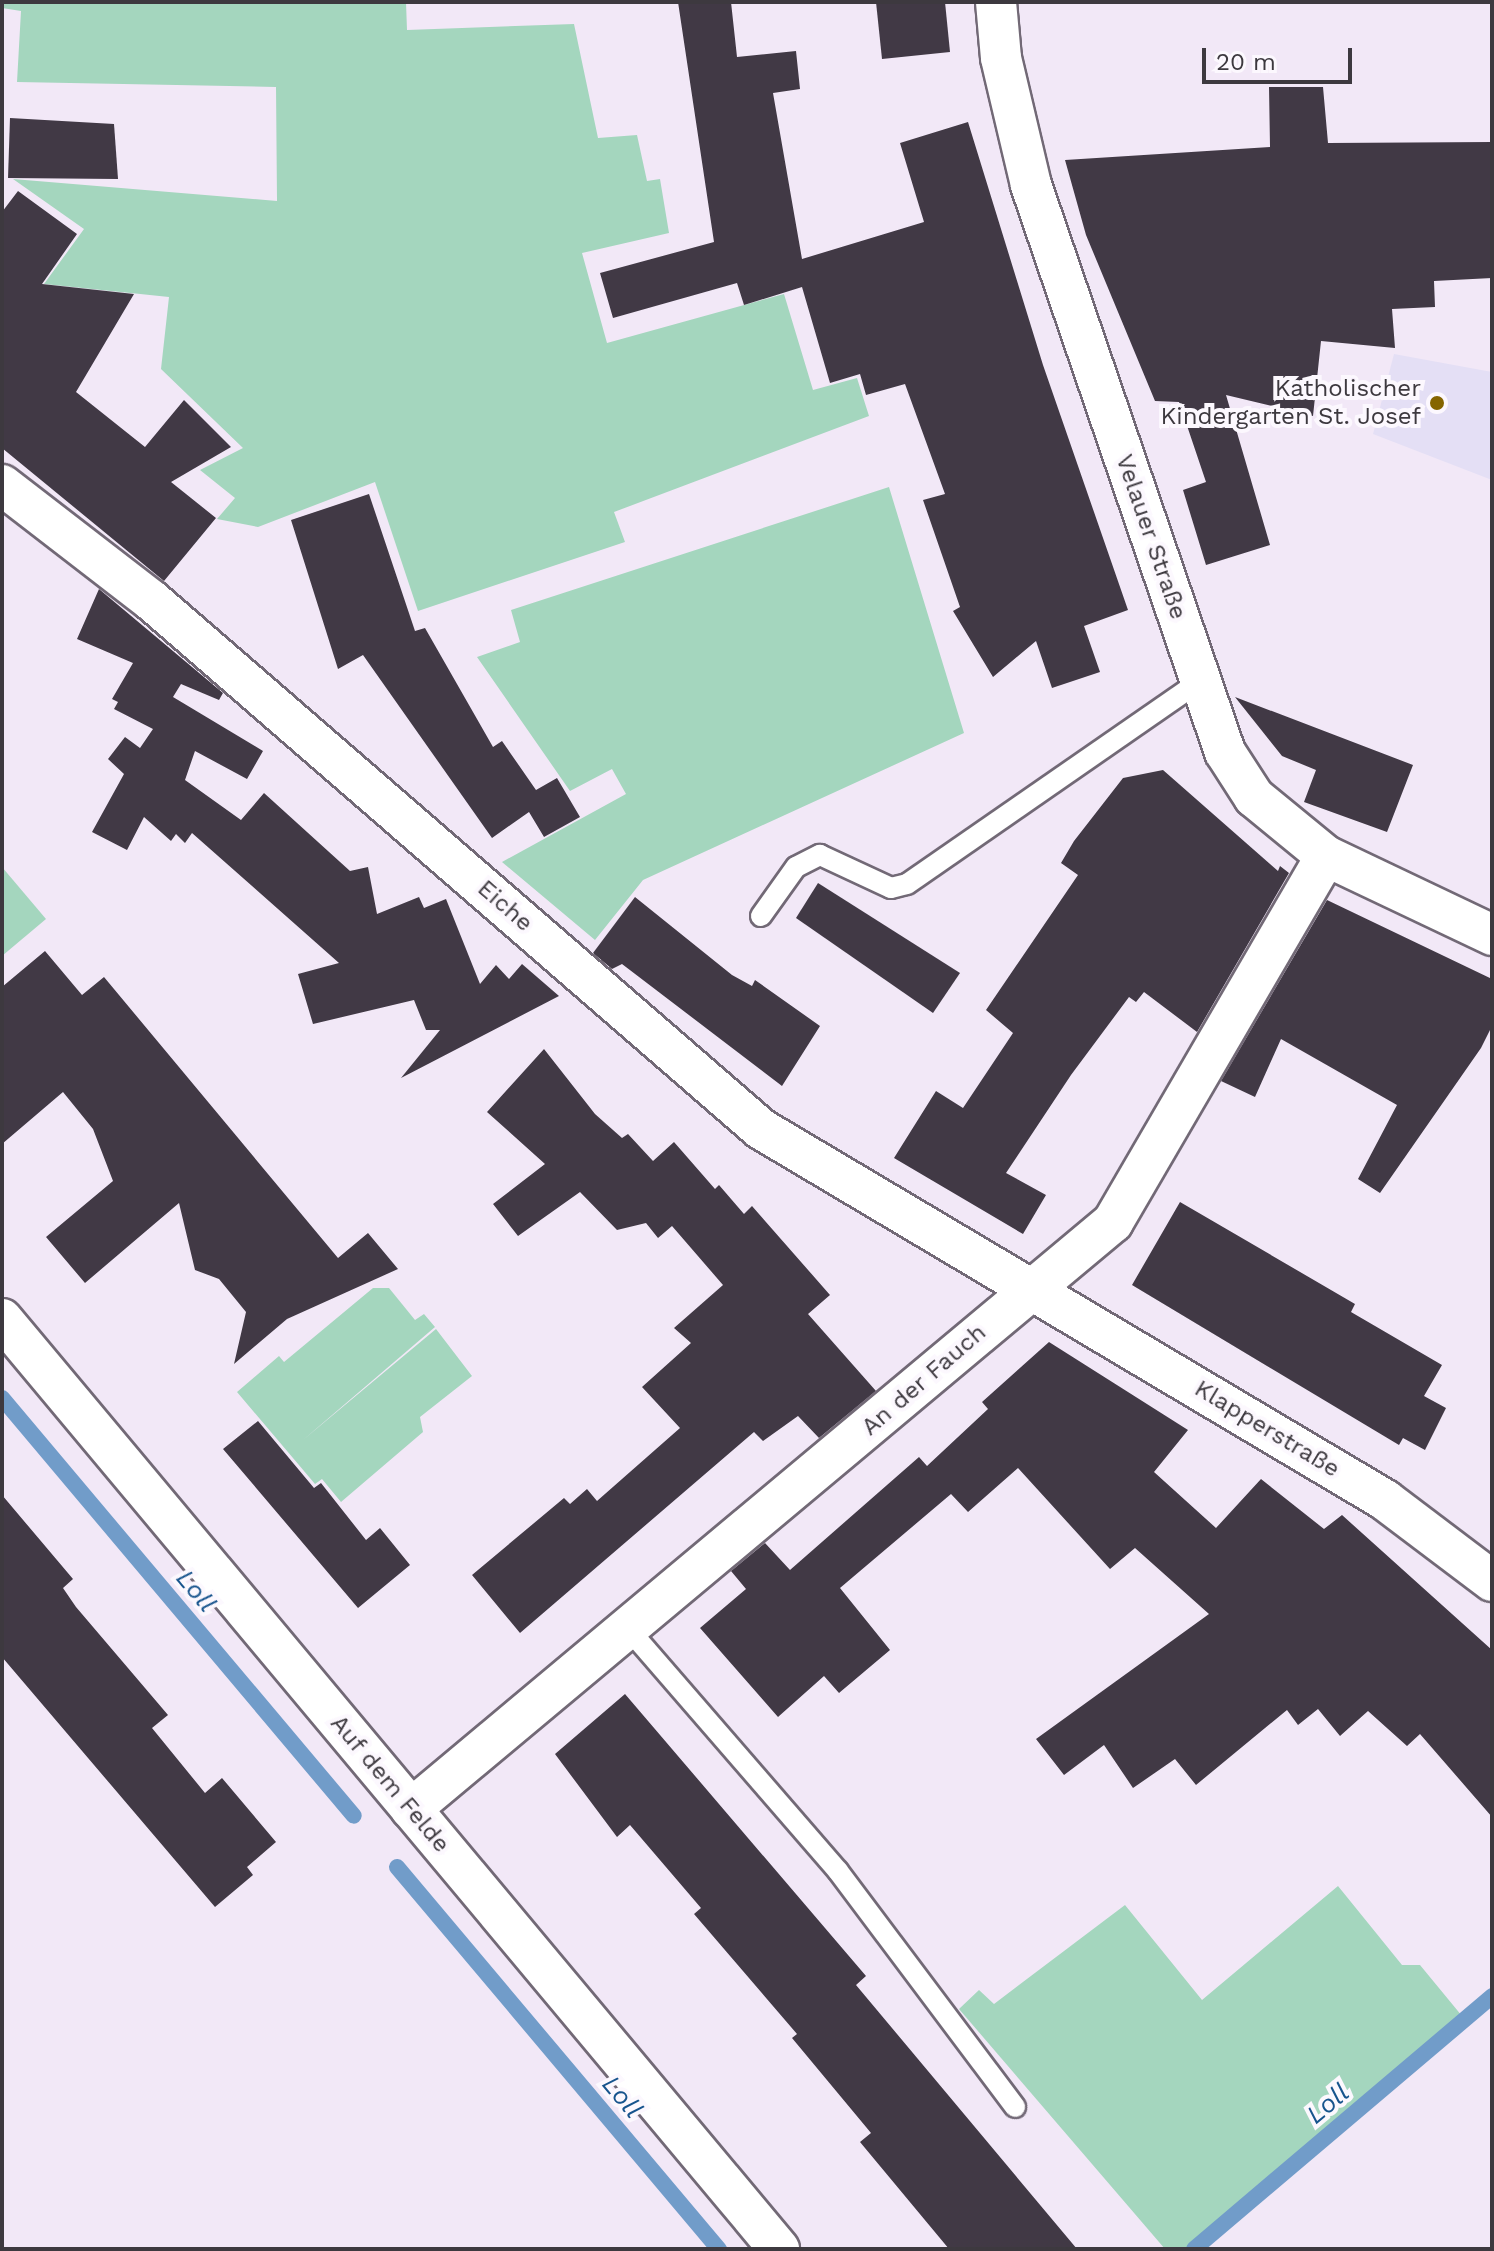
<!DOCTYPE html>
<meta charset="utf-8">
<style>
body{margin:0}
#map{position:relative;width:1494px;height:2251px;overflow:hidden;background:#f2e8f7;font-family:"Work Sans",sans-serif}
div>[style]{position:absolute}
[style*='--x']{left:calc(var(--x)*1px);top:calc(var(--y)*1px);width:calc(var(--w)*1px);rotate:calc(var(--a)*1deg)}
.education>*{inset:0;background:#e4dff5}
.green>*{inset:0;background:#a4d6be}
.stream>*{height:16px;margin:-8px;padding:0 8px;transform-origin:8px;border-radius:8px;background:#719cc9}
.building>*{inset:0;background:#413945}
.roads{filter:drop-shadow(2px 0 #726976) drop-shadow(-2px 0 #726976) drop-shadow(0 2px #726976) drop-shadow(0 -2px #726976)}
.service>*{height:20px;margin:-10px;padding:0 10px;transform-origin:10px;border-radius:10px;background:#fff}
.minor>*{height:40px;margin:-20px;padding:0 20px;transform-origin:20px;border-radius:20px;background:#fff}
.dots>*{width:22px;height:22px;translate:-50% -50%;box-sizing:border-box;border:4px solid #fcf8fe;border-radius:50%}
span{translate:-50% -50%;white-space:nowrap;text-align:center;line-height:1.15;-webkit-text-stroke:8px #fcf8fe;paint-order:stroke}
.poi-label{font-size:24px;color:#3d393f}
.right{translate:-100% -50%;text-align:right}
.street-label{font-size:24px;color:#3d393f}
.water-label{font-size:26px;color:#17548d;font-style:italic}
.frame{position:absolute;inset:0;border:4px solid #3d393f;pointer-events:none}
.scale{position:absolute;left:1202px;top:48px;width:150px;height:36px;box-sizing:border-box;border:4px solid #3d393f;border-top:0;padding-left:10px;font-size:24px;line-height:28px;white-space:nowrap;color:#3d393f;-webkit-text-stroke:6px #fcf8fe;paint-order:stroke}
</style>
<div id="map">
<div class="education">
<i style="clip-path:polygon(1394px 354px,1492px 372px,1492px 480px,1373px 434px)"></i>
</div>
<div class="green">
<i style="clip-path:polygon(2px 2px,406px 2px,407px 30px,574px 24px,598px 138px,637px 135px,647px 181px,660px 179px,669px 233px,582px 253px,607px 343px,784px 294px,813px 390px,857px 378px,869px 416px,614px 512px,625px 542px,418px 611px,375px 482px,258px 527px,217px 519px,235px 498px,200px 470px,243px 448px,161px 369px,169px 297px,44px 284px,84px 229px,13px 179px,277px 201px,276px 87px,17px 82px,21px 11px,2px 8px)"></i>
<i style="clip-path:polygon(889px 487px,964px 733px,643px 880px,595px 940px,502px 862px,626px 794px,612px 769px,570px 791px,477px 657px,520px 642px,511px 610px)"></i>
<i style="clip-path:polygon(2px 867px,46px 919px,2px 956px)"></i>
<i style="clip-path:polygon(373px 1288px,389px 1288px,415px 1320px,424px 1314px,435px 1327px,303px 1440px,436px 1329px,472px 1376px,420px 1417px,423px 1432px,341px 1502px,322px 1479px,315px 1484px,237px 1392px,279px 1356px,284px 1362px)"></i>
<i style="clip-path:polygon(1338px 1886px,1402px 1965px,1420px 1965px,1462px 2016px,1185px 2249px,1165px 2249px,959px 2009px,979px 1990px,994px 2004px,1125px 1905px,1202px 2000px)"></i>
</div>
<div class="stream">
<i style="--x:2;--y:1398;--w:546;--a:49.9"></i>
<i style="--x:397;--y:1867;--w:500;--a:49.9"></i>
<i style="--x:1194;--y:2249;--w:391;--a:-40.3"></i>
</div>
<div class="building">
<i style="clip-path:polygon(678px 2px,731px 2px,737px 57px,796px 51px,800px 89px,773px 93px,802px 259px,924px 222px,900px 143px,968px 122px,1043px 365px,1128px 610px,1084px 626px,1100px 672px,1052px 688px,1036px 641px,993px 677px,953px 611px,960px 607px,923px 500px,945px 494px,905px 384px,866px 395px,860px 374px,830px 383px,802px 287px,744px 305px,737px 283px,613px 318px,600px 273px,714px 242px)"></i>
<i style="clip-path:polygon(876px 2px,945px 2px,950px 52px,882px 59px)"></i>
<i style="clip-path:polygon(1269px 87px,1323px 87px,1328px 143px,1492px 142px,1492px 278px,1434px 281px,1435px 307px,1392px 309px,1395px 348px,1321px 341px,1313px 416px,1226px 395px,1270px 545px,1206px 565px,1183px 490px,1206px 482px,1179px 402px,1155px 401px,1086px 235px,1065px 160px,1270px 147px)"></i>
<i style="clip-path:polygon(10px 118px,114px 124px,118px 179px,8px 178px)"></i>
<i style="clip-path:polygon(18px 191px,77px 234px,42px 284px,134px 294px,76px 392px,145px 447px,184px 400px,231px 447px,171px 482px,216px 518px,164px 581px,2px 448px,2px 212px)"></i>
<i style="clip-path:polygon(369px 494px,415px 631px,425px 628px,493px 747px,502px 741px,536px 790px,557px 778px,580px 817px,544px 837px,529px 812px,492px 838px,363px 655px,338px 669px,291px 520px)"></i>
<i style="clip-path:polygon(99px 589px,223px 693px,219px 700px,181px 684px,173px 697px,263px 751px,247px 779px,195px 751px,185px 780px,241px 820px,264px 793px,350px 871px,368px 867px,377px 914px,419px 897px,424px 908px,446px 899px,480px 984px,496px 965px,509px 979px,522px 964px,559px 996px,401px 1078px,440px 1030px,426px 1030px,414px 1000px,313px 1024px,298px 974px,339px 963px,192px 833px,185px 843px,176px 834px,171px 841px,144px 817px,127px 850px,92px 832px,124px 774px,108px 759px,125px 737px,140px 748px,153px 729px,114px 709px,118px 702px,112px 699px,133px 663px,77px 639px)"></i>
<i style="clip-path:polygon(1235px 697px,1413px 765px,1387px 832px,1304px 802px,1316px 770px,1282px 756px)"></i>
<i style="clip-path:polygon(1163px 770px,1278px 871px,1280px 866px,1289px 873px,1197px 1032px,1144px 992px,1136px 1002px,1129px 997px,1071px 1075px,1006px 1173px,1046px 1195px,1023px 1234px,894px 1158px,936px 1091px,963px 1108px,1013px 1033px,986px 1010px,1078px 875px,1061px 863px,1074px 841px,1123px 778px)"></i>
<i style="clip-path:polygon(818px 883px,960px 973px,933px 1013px,796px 918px)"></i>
<i style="clip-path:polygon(635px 897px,732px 975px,752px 986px,755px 980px,820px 1026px,782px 1086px,622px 964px,612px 969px,593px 953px)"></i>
<i style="clip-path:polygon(1327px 900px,1492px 979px,1492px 1026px,1481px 1048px,1380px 1193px,1358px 1179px,1397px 1105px,1281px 1039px,1255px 1097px,1221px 1081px)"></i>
<i style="clip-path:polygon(45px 951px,82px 995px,104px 977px,338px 1258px,368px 1233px,398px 1269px,287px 1319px,234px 1364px,246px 1312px,219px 1279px,195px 1270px,179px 1203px,85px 1283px,46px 1237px,113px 1181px,93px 1129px,63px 1092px,2px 1144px,2px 987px)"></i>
<i style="clip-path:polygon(544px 1049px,595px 1114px,622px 1138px,628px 1134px,653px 1161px,674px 1142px,715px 1189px,719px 1185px,744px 1214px,752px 1206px,830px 1295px,808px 1314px,876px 1391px,819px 1438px,798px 1416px,763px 1441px,754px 1432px,520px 1633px,472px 1575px,564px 1498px,570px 1504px,587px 1489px,597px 1501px,680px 1428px,642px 1387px,691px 1343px,674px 1328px,723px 1285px,672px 1226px,658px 1238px,646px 1223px,617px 1230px,580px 1192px,518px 1236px,493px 1204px,545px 1164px,487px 1112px)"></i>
<i style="clip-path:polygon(1180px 1202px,1355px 1304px,1351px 1312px,1442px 1365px,1424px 1396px,1446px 1408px,1425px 1450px,1403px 1438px,1399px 1445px,1132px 1285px)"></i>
<i style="clip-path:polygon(1049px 1342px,1188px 1430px,1154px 1472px,1216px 1528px,1261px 1479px,1324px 1529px,1342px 1515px,1492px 1650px,1492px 1817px,1420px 1734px,1407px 1746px,1368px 1711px,1340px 1736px,1318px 1709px,1298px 1725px,1287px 1710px,1196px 1785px,1175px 1759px,1133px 1788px,1104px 1745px,1064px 1775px,1036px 1739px,1209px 1614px,1135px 1548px,1110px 1569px,1018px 1468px,968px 1512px,951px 1494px,840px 1588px,890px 1650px,839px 1693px,824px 1676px,778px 1717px,700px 1628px,746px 1589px,731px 1571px,765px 1543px,790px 1570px,919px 1457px,927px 1466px,988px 1409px,982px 1402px)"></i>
<i style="clip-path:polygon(258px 1421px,314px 1488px,321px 1483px,366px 1540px,380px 1528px,410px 1565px,358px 1608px,223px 1449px)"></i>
<i style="clip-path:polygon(2px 1495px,73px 1579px,63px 1588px,76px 1607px,168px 1715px,152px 1728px,205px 1793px,222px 1778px,276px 1842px,247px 1867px,253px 1875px,215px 1907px,2px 1657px)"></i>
<i style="clip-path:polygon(625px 1694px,866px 1976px,856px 1985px,1077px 2249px,949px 2249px,860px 2142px,871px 2133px,792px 2038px,797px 2034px,694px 1914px,701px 1908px,630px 1825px,617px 1837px,555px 1754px)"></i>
</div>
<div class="roads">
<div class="service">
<i style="--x:761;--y:916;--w:60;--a:-54.5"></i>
<i style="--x:796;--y:867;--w:27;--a:-27"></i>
<i style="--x:820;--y:855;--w:78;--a:24.9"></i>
<i style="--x:891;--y:888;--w:16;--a:-14"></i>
<i style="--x:907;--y:884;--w:356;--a:-34.7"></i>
<i style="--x:625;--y:1625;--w:325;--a:49.1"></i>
<i style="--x:838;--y:1871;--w:295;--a:53.1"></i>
</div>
<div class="minor">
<i style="--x:996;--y:2;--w:56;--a:84.9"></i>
<i style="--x:1001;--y:58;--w:130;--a:76.7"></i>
<i style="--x:1031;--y:185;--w:599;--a:71.11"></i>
<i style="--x:1225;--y:752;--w:54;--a:57.2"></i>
<i style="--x:1254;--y:797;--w:93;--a:39.3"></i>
<i style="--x:1326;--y:856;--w:184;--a:25.4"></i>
<i style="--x:2;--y:485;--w:188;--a:37.7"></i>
<i style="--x:151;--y:600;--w:807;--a:40.93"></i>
<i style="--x:761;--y:1129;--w:726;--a:30.73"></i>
<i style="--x:1385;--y:1500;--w:134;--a:37.1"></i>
<i style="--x:2;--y:1319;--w:1212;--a:50.12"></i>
<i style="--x:411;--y:1809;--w:915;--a:-39.9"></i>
<i style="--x:1113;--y:1222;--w:423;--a:-59.8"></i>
</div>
</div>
<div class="dots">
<i style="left:1437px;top:403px;background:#856500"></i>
</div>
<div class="poi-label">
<span class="right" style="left:1421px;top:403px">Katholischer<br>Kindergarten St. Josef</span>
</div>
<div class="street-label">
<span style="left:1151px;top:537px;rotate:71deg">Velauer Straße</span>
<span style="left:505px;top:906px;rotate:41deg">Eiche</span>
<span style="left:924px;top:1380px;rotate:-41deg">An der Fauch</span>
<span style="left:1267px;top:1429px;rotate:31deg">Klapperstraße</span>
<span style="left:390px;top:1784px;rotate:50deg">Auf dem Felde</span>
</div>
<div class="water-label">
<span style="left:196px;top:1591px;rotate:50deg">Loll</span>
<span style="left:622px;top:2097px;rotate:50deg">Loll</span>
<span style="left:1328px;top:2104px;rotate:-40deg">Loll</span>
</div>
<div class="frame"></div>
<div class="scale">20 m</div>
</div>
